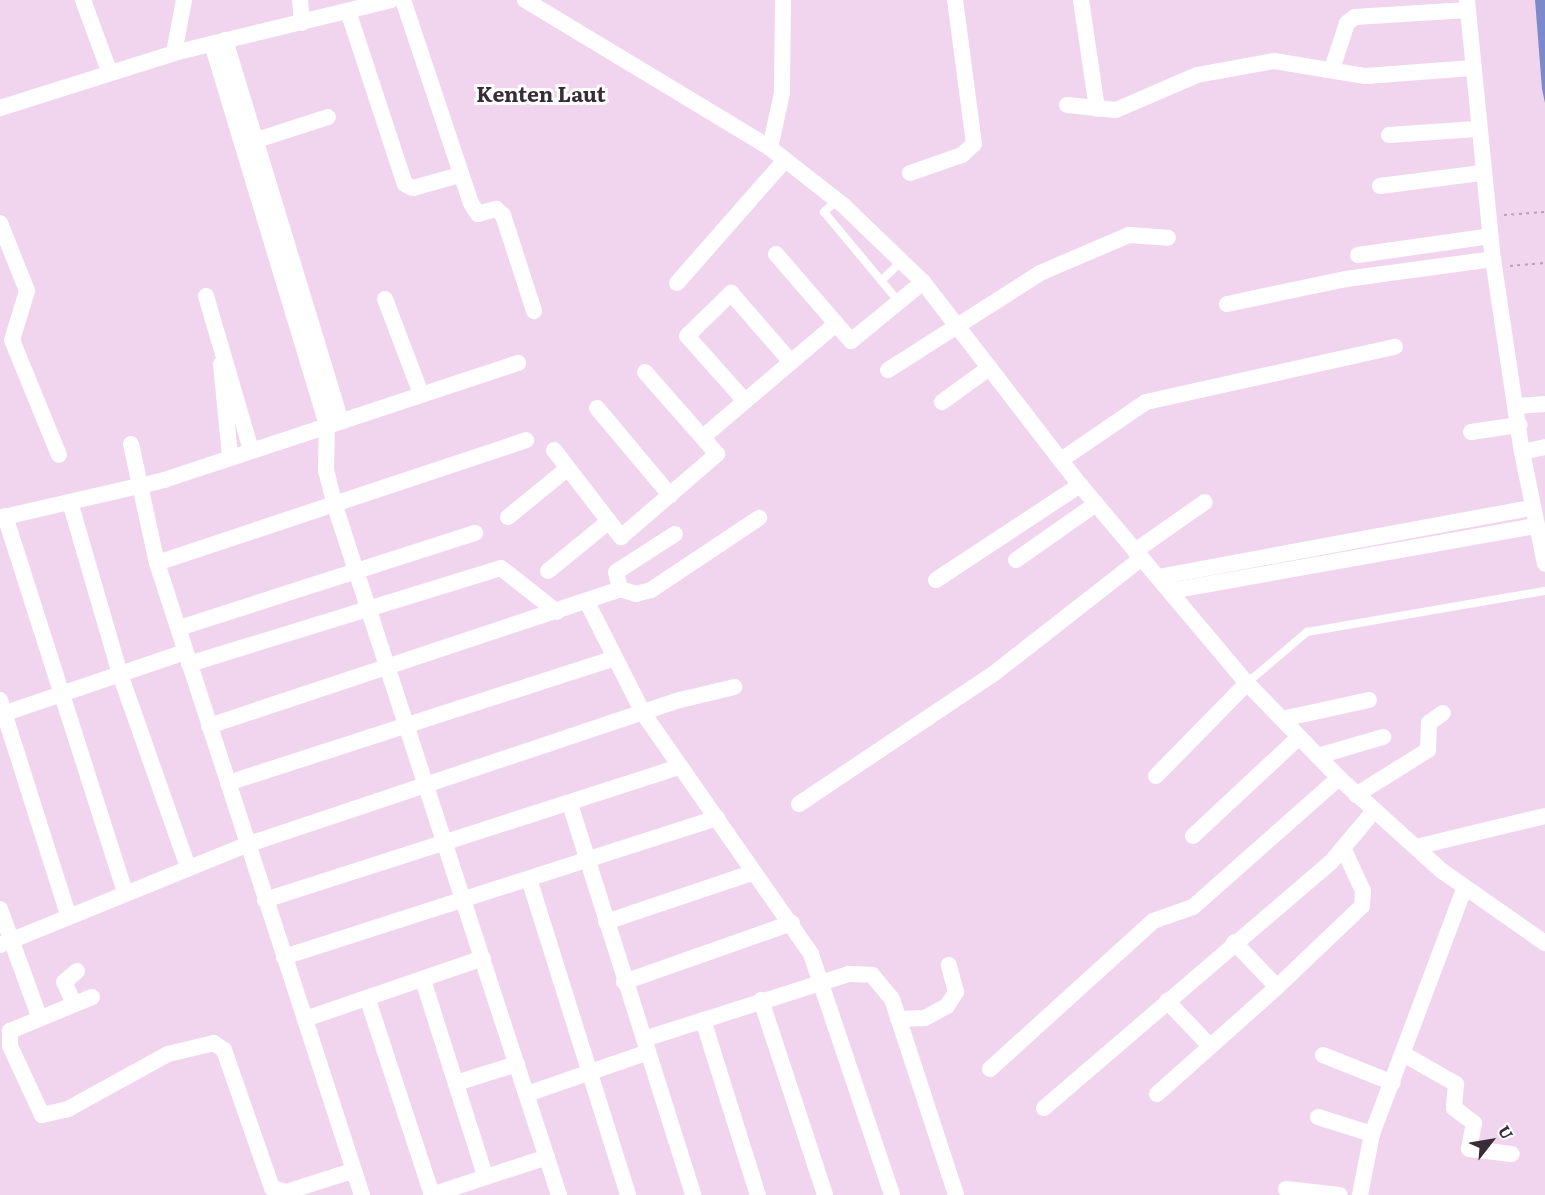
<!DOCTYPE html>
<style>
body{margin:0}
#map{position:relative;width:1545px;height:1195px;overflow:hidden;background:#f1d5ef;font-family:Literata,serif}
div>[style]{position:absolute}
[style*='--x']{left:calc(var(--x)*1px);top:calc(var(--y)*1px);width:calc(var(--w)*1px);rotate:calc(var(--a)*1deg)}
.water>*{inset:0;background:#7c8acb}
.path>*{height:2px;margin-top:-1px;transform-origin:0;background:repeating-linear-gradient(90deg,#b8a1b6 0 3px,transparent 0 7.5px)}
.lane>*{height:8px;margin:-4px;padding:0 4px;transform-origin:4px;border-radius:4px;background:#fff}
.street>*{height:16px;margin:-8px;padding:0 8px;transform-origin:8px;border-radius:8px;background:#fff}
span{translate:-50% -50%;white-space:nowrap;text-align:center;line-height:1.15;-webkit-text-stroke:6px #fff;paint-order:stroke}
.quarter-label{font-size:21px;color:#382d37;font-weight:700}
.north{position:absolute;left:1461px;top:1111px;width:60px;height:60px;-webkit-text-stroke:4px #fff;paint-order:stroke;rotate:59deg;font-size:16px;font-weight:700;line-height:24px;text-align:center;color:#382d37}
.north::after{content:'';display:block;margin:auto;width:21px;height:27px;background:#382d37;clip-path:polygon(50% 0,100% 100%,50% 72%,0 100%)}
</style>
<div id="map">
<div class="water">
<i style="clip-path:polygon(1535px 0,1545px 0,1545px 103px,1542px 89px)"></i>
</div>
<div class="path">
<i style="--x:1504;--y:215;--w:41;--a:-4.2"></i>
<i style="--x:1510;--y:266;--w:35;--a:-5"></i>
</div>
<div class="lane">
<i style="--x:837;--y:200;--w:18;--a:137"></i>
<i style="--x:824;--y:212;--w:117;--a:50.2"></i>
<i style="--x:881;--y:281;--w:29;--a:-44"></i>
<i style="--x:1247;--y:683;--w:79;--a:-40.4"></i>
<i style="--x:1307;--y:632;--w:242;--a:-9.8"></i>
</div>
<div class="street">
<i style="--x:83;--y:0;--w:76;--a:69.9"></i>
<i style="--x:300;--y:0;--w:23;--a:85"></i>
<i style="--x:403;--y:0;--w:214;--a:71.5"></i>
<i style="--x:471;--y:203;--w:13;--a:58"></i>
<i style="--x:478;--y:214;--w:19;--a:-16"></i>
<i style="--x:496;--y:209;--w:9;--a:41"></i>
<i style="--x:503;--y:215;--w:101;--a:72.1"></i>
<i style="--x:525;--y:0;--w:286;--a:31.1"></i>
<i style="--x:770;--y:148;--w:93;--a:38"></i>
<i style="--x:843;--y:205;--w:111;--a:43.9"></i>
<i style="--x:923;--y:282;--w:257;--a:52.3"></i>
<i style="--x:1080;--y:485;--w:259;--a:49.9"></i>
<i style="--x:1247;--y:683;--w:132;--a:45.9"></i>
<i style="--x:1339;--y:778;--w:139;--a:42.1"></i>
<i style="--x:1442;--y:871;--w:126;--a:35"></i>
<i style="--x:1081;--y:0;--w:110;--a:81.6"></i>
<i style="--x:1467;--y:0;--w:260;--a:84.3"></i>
<i style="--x:1493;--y:259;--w:195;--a:81.5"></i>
<i style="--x:1522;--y:452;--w:114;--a:78.4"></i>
<i style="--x:348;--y:11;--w:182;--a:71.8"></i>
<i style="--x:405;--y:184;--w:9;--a:27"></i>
<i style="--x:413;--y:188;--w:49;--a:-15.5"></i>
<i style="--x:225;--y:40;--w:398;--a:73.1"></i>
<i style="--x:212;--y:44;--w:398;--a:73.2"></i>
<i style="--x:327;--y:425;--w:45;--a:91.3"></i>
<i style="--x:326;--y:470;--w:34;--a:76"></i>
<i style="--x:334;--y:503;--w:728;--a:71.99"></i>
<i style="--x:174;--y:53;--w:54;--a:-79.3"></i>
<i style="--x:1332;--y:69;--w:48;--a:-71.9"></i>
<i style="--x:1347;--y:23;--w:10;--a:-37"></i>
<i style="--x:1355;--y:17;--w:112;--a:-3.6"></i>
<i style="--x:1067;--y:105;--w:49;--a:5.8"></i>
<i style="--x:1116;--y:110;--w:88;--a:-23.4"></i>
<i style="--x:1197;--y:75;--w:78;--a:-10.3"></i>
<i style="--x:1274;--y:61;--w:93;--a:9.3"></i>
<i style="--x:1366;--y:76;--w:106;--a:-4.3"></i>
<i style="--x:0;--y:108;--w:182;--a:-17.5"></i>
<i style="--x:174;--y:53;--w:223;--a:-13.7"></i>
<i style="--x:1389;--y:135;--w:88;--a:-3.9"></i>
<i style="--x:244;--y:144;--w:88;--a:-17.8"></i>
<i style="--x:770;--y:148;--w:56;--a:-77.7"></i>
<i style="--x:782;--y:93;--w:93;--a:-89.4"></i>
<i style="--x:910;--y:173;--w:55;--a:-19.1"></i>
<i style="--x:962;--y:155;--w:16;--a:-43"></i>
<i style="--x:974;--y:144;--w:145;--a:-97.5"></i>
<i style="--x:1380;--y:186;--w:103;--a:-7.3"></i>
<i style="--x:0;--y:223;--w:73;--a:68.3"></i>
<i style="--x:27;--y:291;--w:51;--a:107"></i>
<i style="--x:12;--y:340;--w:124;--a:67.8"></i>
<i style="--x:776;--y:254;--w:115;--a:49.2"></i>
<i style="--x:851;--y:341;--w:93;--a:-39.3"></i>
<i style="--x:1358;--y:255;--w:134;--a:-8.1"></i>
<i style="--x:677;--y:283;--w:164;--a:-48.7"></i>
<i style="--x:206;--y:296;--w:160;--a:73.7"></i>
<i style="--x:385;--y:299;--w:102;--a:69.2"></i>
<i style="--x:1227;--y:304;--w:122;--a:-11.9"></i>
<i style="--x:1346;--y:279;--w:148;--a:-7.7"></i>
<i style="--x:221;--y:364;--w:92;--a:84.4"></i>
<i style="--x:888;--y:370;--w:180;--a:-32.5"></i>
<i style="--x:1040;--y:273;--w:97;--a:-23.1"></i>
<i style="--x:1129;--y:235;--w:39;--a:4"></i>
<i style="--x:745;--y:401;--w:87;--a:-131.7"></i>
<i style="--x:687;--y:336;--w:62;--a:-44.3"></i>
<i style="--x:731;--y:293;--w:91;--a:49"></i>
<i style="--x:942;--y:402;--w:58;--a:-35.9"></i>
<i style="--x:1516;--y:406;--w:29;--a:-4"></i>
<i style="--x:597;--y:408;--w:114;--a:50"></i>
<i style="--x:1471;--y:432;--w:49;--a:-8.3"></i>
<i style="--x:703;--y:437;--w:175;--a:-40.4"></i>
<i style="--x:131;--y:444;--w:122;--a:77.7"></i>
<i style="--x:157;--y:563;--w:664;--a:72.03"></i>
<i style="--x:554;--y:450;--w:110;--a:52.4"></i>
<i style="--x:621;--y:537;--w:127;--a:-40.8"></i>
<i style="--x:717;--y:454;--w:109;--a:-131.3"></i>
<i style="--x:1522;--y:452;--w:24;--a:-12"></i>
<i style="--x:1061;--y:460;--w:103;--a:-34.3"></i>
<i style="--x:1146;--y:402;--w:255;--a:-12.5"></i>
<i style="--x:70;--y:502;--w:179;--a:73.8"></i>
<i style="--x:120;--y:674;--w:205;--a:70.6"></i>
<i style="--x:5;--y:516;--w:395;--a:72.3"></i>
<i style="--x:508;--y:517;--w:77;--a:-39.2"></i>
<i style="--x:0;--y:518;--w:168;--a:-13"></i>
<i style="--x:164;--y:480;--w:373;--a:-18.3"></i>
<i style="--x:1135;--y:551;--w:85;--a:-35"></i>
<i style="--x:1016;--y:560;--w:98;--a:-35"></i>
<i style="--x:157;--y:563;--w:389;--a:-18.4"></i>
<i style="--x:548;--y:571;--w:79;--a:-39.3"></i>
<i style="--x:1158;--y:577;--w:380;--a:-10.5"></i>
<i style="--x:936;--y:580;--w:173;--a:-33.4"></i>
<i style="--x:620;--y:589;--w:17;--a:-103"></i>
<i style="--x:616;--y:572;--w:70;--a:-32.8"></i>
<i style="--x:1170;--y:591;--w:372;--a:-10.1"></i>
<i style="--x:587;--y:602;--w:124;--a:63.2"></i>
<i style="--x:643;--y:713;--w:294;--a:55.1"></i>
<i style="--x:811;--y:954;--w:254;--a:71.4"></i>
<i style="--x:179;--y:628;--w:311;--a:-17.8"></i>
<i style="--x:189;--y:664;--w:326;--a:-17.1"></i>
<i style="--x:501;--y:568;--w:71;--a:38.2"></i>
<i style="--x:0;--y:700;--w:225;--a:72.4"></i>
<i style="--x:0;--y:715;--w:195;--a:-18.8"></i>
<i style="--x:1282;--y:719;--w:89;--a:-12.3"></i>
<i style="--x:209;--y:726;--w:433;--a:-18.4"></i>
<i style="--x:620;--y:589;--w:17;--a:17"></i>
<i style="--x:636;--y:594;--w:16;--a:-15"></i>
<i style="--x:651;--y:590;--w:130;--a:-33.7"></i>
<i style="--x:1318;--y:756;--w:68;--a:-16.3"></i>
<i style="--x:1156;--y:776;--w:130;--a:-45.6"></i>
<i style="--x:228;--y:783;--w:404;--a:-17.9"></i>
<i style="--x:1356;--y:795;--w:85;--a:-32"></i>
<i style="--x:1428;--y:750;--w:27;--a:-88"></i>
<i style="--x:1429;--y:723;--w:17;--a:-36"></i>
<i style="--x:570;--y:804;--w:410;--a:72.5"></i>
<i style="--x:799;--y:804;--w:232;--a:-33.8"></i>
<i style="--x:992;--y:675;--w:190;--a:-38"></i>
<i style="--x:1193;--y:836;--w:145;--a:-43"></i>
<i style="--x:1416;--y:847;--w:133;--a:-13.5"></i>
<i style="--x:530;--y:882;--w:328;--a:72.6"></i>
<i style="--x:265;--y:900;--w:436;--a:-17.8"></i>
<i style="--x:0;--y:909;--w:114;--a:70"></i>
<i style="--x:606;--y:922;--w:154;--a:-18.6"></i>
<i style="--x:0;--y:945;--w:266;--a:-22.1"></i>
<i style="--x:246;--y:845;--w:458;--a:-18.5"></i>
<i style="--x:680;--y:700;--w:56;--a:-13.5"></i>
<i style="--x:284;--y:957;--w:455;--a:-17.8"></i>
<i style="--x:423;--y:980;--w:206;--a:72.4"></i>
<i style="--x:624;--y:982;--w:178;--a:-19.4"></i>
<i style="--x:1277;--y:987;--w:117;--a:-43.6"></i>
<i style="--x:1362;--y:906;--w:15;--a:-86"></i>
<i style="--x:1363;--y:891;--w:45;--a:-114.9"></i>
<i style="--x:92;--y:997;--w:89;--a:157.5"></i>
<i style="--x:10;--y:1031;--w:15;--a:90"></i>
<i style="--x:10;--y:1046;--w:76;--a:65.1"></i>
<i style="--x:42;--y:1115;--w:27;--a:-13"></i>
<i style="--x:68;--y:1109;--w:114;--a:-28.8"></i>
<i style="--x:168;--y:1054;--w:47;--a:-13.4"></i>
<i style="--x:214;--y:1043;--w:12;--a:35"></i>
<i style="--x:224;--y:1050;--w:146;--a:70.8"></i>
<i style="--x:272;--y:1188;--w:15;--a:16"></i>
<i style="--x:286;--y:1192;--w:69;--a:-17.7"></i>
<i style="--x:368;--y:1000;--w:205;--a:71.8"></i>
<i style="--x:761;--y:1000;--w:205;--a:71.8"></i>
<i style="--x:1167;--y:1001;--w:62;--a:46.3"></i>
<i style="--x:74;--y:1004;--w:24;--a:-114"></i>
<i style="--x:64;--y:982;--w:17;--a:-40"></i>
<i style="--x:305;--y:1019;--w:188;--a:-18.9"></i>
<i style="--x:898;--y:1019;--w:27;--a:-2"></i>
<i style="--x:925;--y:1018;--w:25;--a:-29"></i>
<i style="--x:947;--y:1006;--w:17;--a:-57"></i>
<i style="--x:956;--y:992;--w:28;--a:-105"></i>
<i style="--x:703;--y:1020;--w:183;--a:72.6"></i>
<i style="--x:644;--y:1039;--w:215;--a:-17.6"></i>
<i style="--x:849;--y:974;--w:23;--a:2"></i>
<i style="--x:872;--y:975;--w:31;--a:50"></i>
<i style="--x:892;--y:999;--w:206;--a:71.9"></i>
<i style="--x:1323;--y:1055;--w:75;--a:21.8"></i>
<i style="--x:1405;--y:1055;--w:59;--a:29.6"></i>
<i style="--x:1456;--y:1084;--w:24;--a:95"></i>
<i style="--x:1454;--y:1108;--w:25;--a:37"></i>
<i style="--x:1474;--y:1123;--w:26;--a:101"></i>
<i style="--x:1469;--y:1149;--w:43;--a:6.6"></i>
<i style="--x:990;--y:1069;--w:220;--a:-42.2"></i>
<i style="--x:1153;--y:921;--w:42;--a:-19.3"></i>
<i style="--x:1193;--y:907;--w:195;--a:-41.5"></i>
<i style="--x:456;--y:1083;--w:64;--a:-17.3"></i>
<i style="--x:527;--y:1094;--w:128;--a:-19.1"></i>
<i style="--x:1157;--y:1094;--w:161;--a:-41.7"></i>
<i style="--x:1277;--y:987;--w:62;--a:-133.7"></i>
<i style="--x:1044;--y:1108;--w:379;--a:-40.6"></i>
<i style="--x:1332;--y:861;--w:65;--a:-50"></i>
<i style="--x:1318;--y:1117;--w:57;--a:17.5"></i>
<i style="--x:1286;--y:1189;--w:54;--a:6.3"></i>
<i style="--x:431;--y:1195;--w:122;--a:-18.1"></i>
<i style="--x:1360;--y:1195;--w:62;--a:-78.9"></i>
<i style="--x:1372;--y:1134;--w:262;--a:-69.4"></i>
</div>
<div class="quarter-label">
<span style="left:541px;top:93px">Kenten Laut</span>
</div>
<div class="north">U</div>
</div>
